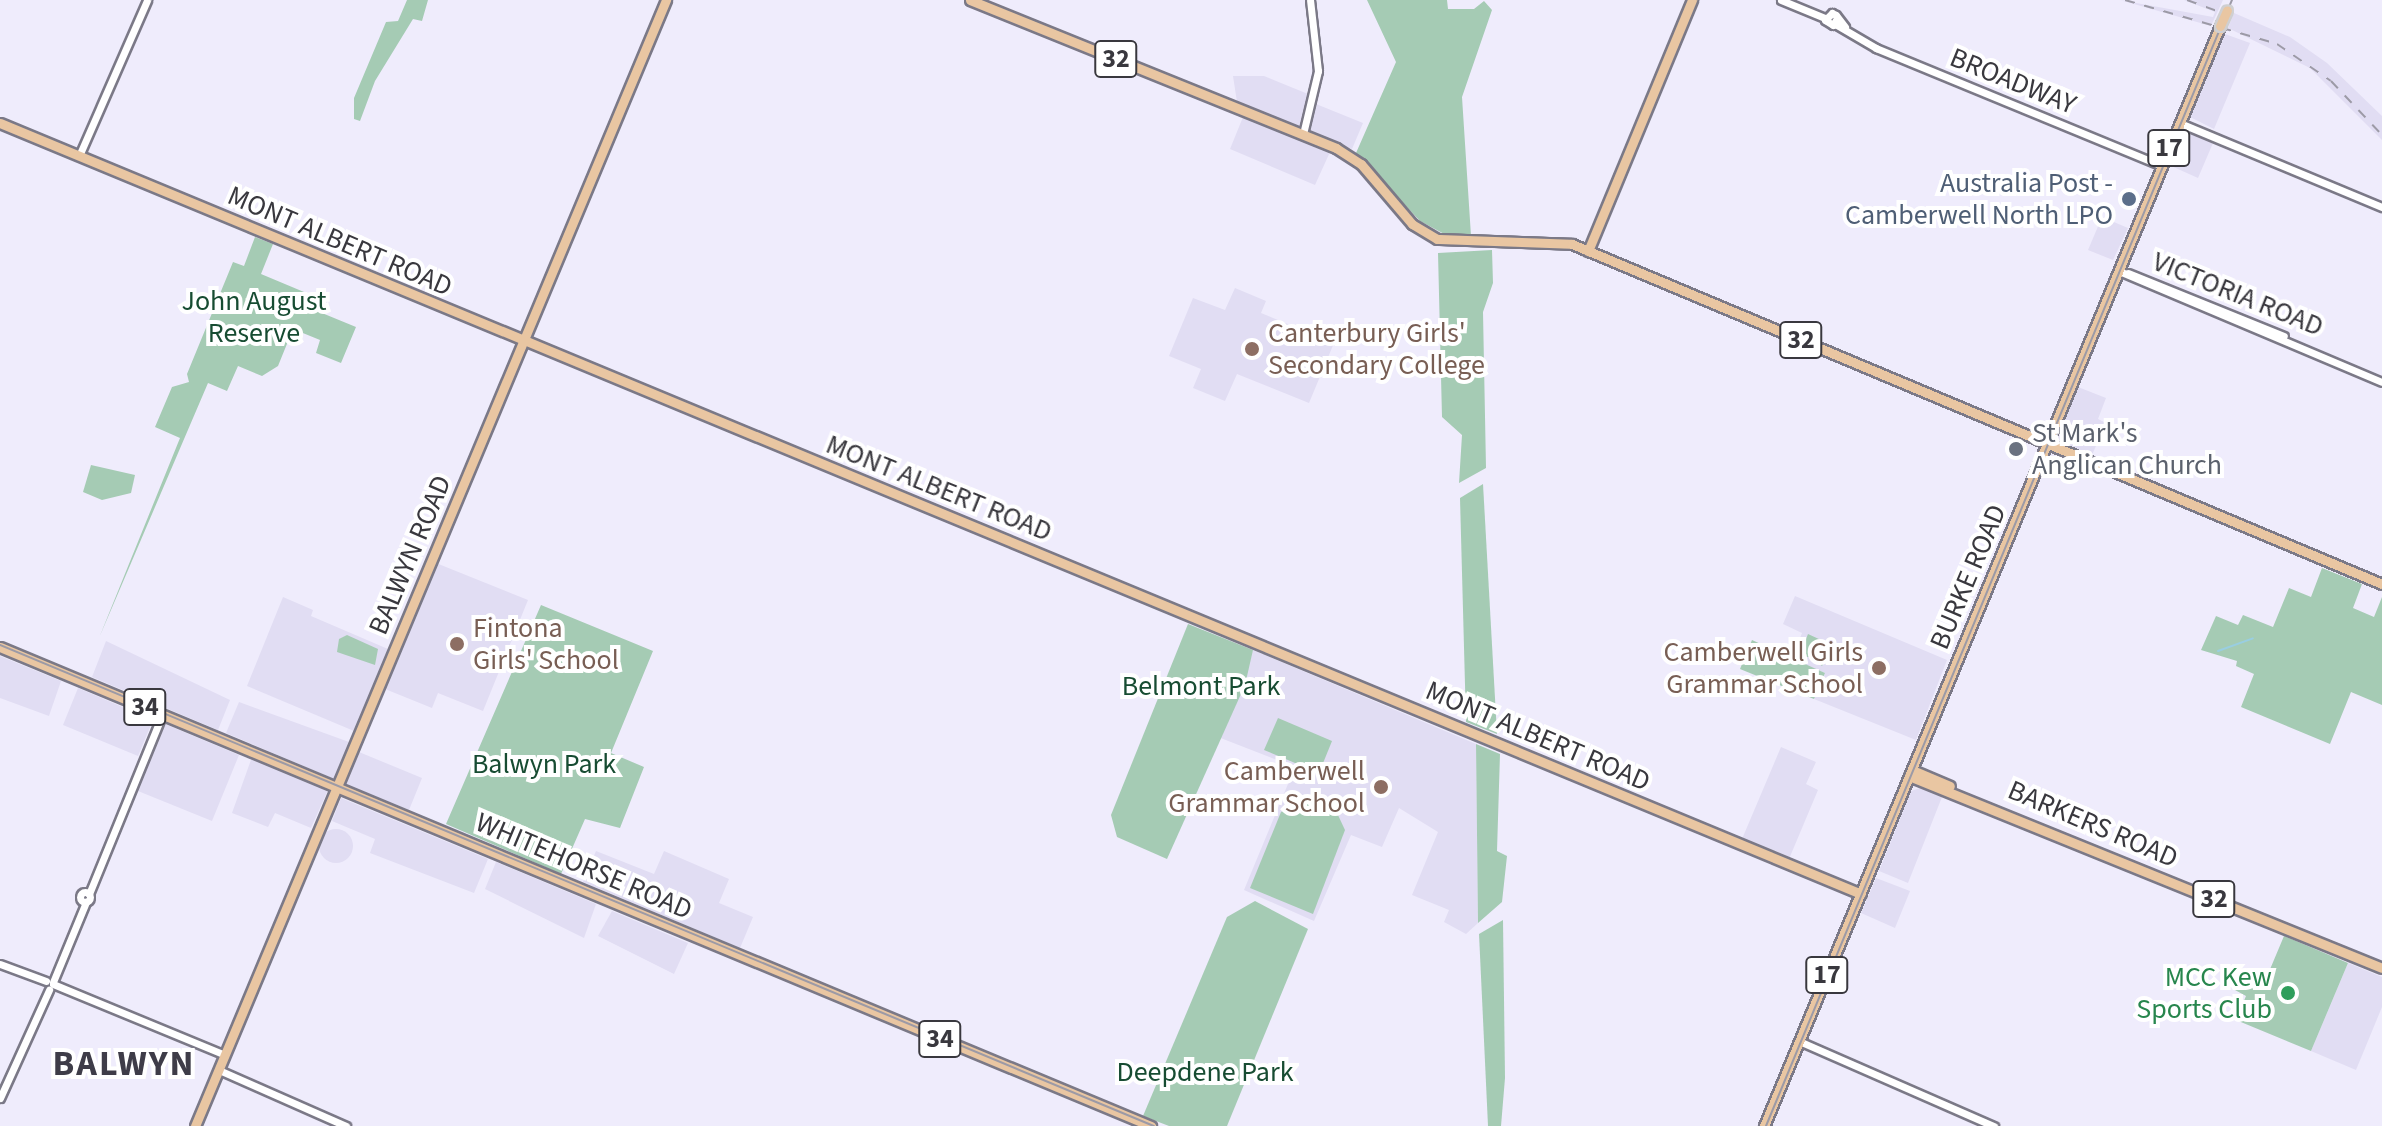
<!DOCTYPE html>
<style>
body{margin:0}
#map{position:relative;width:2382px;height:1126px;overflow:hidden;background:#efecfc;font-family:"Source Sans 3",sans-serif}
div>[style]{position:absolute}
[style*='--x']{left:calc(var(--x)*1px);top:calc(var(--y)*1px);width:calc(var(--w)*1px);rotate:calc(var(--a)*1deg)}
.built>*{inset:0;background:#e1ddf3}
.round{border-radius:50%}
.green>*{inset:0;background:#a5cbb4}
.stream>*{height:2px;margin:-1px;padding:0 1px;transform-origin:1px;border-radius:1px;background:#99cee1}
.roads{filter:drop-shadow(2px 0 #7b7987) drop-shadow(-2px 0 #7b7987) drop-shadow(0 2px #7b7987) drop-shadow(0 -2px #7b7987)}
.minor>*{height:7px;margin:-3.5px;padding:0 3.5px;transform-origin:3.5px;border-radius:3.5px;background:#fff}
.minor>.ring{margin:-3.5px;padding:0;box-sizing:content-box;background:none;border:7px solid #fff;border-radius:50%}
.major>*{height:9px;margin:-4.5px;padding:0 4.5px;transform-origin:4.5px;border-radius:4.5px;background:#e9c6a2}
.tram>*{height:2px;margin:-1px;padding:0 1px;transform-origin:1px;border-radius:1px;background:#9c9aa6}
.rail>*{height:2px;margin-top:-1px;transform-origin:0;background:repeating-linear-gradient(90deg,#9c9aa6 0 10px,transparent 0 20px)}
.bridges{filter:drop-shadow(2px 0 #cfcfd1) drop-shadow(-2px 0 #cfcfd1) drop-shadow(0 2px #cfcfd1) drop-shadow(0 -2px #cfcfd1)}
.major-bridge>*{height:9px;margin:-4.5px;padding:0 4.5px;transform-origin:4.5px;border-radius:4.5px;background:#e9c6a2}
.dots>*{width:22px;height:22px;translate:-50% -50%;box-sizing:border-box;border:4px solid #fff;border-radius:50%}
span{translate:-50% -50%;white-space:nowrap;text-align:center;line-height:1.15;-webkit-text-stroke:8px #fff;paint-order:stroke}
.shield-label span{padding:2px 6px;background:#fff;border:2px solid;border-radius:6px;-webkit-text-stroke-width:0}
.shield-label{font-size:26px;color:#39383e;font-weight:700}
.street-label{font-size:28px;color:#39383e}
.service-label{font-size:28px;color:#4e5e75}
.right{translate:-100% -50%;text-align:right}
.park-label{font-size:28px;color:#174c32}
.education-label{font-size:28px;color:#785e54}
.left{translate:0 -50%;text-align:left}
.worship-label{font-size:28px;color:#5b616d}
.leisure-label{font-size:28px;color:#27864d}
.district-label{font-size:36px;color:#3e3c48;font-weight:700;letter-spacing:2px}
</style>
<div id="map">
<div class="built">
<i style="clip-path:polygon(2120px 0,2213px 17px,2215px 12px,2184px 0,2223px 0,2211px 26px)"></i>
<i style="clip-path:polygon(2234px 13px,2290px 37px,2327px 63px,2382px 116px,2382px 140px,2310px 68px,2228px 28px)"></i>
<i style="clip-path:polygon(2225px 34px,2250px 43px,2214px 129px,2190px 117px)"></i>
<i style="clip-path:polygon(1233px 76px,1264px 76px,1308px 94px,1301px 128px,1237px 102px)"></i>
<i style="clip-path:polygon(1316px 104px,1363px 123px,1352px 149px,1309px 132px)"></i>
<i style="clip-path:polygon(1243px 117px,1330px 152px,1315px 185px,1230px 149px)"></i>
<i style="clip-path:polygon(2184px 131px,2213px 143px,2198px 178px,2169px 165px)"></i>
<i style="clip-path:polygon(2102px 217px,2128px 228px,2113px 260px,2088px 250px)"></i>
<i style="clip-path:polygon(1235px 288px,1266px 301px,1261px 313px,1334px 343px,1309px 403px,1237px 374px,1225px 401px,1193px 388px,1201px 369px,1169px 356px,1193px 298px,1225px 310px)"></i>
<i style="clip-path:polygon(2078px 387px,2106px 398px,2098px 419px,2106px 423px,2092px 455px,2056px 439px)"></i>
<i style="clip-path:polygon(436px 563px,528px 600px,483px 711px,438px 693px,432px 708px,385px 689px)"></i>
<i style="clip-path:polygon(1795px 596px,1947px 660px,1916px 740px,1814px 699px,1825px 673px,1792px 659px,1802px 633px,1783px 624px)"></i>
<i style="clip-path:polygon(283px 597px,313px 610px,311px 616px,388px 649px,354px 731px,247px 686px)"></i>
<i style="clip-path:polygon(106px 641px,230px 700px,218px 730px,92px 677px)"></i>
<i style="clip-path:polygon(1253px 650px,1476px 744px,1478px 923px,1466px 934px,1444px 922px,1449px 910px,1412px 895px,1438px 832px,1399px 808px,1382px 847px,1351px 835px,1314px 921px,1244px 890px,1295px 767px,1218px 737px)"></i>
<i style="clip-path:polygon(0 656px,61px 681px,49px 716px,0 698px)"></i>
<i style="clip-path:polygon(78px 688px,153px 720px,138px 756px,63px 725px)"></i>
<i style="clip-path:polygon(239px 702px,349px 742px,334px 779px,226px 733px)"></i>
<i style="clip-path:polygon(165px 724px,239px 755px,212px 821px,138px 791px)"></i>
<i style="clip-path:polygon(1781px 747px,1816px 762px,1806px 784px,1818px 790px,1789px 859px,1742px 839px)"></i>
<i style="clip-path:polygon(359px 752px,422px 778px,409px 810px,345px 784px)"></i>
<i style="clip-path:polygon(252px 757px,328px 790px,311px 828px,275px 813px,268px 827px,232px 813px)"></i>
<i style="clip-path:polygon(1920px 788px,1942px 797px,1908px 883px,1879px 871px,1911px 791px)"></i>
<i style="clip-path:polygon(341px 798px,488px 859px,474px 893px,370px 853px,375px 839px,332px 821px)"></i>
<i class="round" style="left:319px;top:829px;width:34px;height:34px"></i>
<i style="clip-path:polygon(596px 851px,654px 874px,664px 851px,729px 879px,719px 903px,753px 917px,740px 948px,583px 882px)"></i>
<i style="clip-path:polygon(496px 862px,596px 904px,584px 938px,485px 889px)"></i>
<i style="clip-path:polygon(1876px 878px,1910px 891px,1895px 928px,1861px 913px)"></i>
<i style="clip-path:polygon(612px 911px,688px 943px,674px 974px,598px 936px)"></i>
<i style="clip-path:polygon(2348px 963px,2382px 977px,2382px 1007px,2356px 1070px,2311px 1051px)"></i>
</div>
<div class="green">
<i style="clip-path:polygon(407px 0,428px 0,422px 21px,413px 19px,375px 81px,360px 121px,354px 119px,354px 98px,386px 22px,398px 21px)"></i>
<i style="clip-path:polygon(1367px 0,1447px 0,1448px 9px,1474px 9px,1484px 1px,1492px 10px,1462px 97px,1471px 236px,1448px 236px,1420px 221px,1356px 153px,1396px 62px)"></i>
<i style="clip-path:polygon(255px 237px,273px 244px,261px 274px,304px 292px,300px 304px,356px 327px,341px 363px,316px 353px,320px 340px,293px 329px,278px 366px,262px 376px,238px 366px,227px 391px,208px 383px,99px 638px,180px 438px,155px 427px,172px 387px,189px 382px,187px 374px,233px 262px,244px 266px)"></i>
<i style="clip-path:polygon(1492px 250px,1493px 283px,1483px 312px,1486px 468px,1459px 483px,1462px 435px,1442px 417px,1438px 253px)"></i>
<i style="clip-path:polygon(91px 465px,135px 475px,131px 493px,102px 500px,83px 492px)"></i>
<i style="clip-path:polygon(1483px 484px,1497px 734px,1466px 722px,1460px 498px)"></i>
<i style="clip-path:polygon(2322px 568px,2362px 584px,2353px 608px,2374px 617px,2382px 597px,2382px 705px,2351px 692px,2330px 744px,2241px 707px,2254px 674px,2236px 666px,2237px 661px,2201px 650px,2216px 616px,2238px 625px,2243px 615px,2273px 627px,2289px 588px,2311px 597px)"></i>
<i style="clip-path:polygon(541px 605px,653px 651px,611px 753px,644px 767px,620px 828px,585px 819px,561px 874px,446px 824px)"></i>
<i style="clip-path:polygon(1188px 624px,1253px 650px,1245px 685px,1167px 859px,1117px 837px,1111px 815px)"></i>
<i style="clip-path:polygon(1808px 634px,1834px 646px,1822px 666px,1813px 657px,1799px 657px)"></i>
<i style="clip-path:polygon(347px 635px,378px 649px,375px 665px,337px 652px,339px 639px)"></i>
<i style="clip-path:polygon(1752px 640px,1825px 673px,1814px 699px,1740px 669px)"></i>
<i style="clip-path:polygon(1278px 718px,1332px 741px,1319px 773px,1264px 750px)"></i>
<i style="clip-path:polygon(1476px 744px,1500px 754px,1497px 851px,1507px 856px,1502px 902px,1478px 923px)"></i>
<i style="clip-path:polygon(1305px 800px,1337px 813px,1345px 830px,1313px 914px,1250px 888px,1281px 812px)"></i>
<i style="clip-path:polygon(1255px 901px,1308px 929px,1227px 1126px,1169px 1126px,1143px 1116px,1227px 917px)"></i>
<i style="clip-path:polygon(1503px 920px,1505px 1078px,1501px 1126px,1488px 1126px,1479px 934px)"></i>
<i style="clip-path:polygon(2284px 936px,2348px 963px,2311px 1051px,2236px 1020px,2246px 996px,2235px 990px,2240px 977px,2263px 986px)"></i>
</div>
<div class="stream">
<i style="--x:2218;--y:651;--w:37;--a:-20"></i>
</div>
<div class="roads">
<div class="minor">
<i style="--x:1781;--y:0;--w:48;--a:22.2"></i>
<i style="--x:1837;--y:18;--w:8;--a:120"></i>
<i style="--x:1833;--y:25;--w:9;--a:-148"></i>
<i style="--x:1825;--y:20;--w:10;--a:-45"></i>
<i style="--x:1832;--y:13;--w:4;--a:27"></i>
<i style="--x:1836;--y:15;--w:15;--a:53"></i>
<i style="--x:1835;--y:24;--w:48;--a:30.3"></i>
<i style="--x:1876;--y:48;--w:309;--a:22.4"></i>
<i style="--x:2180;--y:123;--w:219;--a:22.6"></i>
<i style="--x:1303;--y:134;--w:65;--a:-76.6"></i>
<i style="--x:1318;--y:71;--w:71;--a:-96.4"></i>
<i style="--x:79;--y:156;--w:170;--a:-66.4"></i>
<i style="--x:2119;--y:271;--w:285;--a:22.9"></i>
<i style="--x:2128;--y:273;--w:168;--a:22"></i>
<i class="ring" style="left:80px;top:892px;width:3px;height:3px"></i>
<i style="--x:89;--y:894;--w:193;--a:-67.8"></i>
<i style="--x:0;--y:964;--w:49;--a:20.3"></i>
<i style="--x:53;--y:982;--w:87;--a:-67.6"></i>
<i style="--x:53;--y:984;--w:186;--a:22.4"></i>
<i style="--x:1799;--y:1041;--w:213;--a:23.6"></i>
<i style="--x:219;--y:1070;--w:139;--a:23.8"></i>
<i style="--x:0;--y:1098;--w:119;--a:-65.6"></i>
</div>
<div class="major">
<i style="--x:970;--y:0;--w:395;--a:22"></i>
<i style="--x:1336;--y:148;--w:30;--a:33"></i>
<i style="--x:1361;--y:164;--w:79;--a:49.6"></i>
<i style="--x:1412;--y:224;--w:29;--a:31"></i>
<i style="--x:1437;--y:239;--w:135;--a:2.1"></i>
<i style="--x:1572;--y:244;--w:878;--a:22.77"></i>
<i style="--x:0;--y:123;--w:2014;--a:22.5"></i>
<i style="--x:1588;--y:251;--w:272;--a:-67.5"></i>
<i style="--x:0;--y:647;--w:1247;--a:22.6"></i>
<i style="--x:1912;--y:770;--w:41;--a:22.8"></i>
<i style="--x:1909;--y:776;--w:510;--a:22.09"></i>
<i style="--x:195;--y:1126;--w:1221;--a:-67.3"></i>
<i style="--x:1764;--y:1126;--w:1191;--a:-67.48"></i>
</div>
</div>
<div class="tram">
<i style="--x:0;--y:645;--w:1250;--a:22.63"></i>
<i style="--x:1766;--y:1126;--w:1219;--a:-67.52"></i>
</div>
<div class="rail">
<i style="--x:2125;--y:0;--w:158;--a:16.1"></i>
<i style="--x:2277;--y:44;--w:65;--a:34.4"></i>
<i style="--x:2331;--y:81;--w:74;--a:46.6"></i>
<i style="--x:2187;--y:0;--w:44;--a:20.1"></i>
</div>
<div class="bridges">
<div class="major-bridge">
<i style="--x:2220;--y:26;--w:17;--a:-66"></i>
</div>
</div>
<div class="dots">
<i style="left:2129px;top:199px;background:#5c6f8a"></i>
<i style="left:1252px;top:349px;background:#8d6e63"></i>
<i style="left:2016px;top:449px;background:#6b7280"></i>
<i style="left:457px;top:644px;background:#8d6e63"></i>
<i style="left:1879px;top:668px;background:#8d6e63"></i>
<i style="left:1381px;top:787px;background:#8d6e63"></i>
<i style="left:2288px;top:993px;background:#2e9e5b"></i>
</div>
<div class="shield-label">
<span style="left:1116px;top:59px">32</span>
<span style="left:2169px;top:148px">17</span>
<span style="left:1801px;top:340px">32</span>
<span style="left:145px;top:707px">34</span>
<span style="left:2214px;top:899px">32</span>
<span style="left:1827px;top:975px">17</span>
<span style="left:940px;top:1039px">34</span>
</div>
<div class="street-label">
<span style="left:2013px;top:81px;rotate:22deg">BROADWAY</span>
<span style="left:340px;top:241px;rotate:23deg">MONT ALBERT ROAD</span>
<span style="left:2238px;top:294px;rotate:22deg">VICTORIA ROAD</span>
<span style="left:939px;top:488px;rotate:22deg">MONT ALBERT ROAD</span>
<span style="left:410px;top:555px;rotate:-67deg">BALWYN ROAD</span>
<span style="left:1968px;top:577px;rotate:-67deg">BURKE ROAD</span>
<span style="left:1538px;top:736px;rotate:23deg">MONT ALBERT ROAD</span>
<span style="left:2093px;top:824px;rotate:23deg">BARKERS ROAD</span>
<span style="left:584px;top:866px;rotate:23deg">WHITEHORSE ROAD</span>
</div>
<div class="service-label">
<span class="right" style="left:2113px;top:199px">Australia Post -<br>Camberwell North LPO</span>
</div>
<div class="park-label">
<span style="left:254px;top:317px">John August<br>Reserve</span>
<span style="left:1201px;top:686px">Belmont Park</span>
<span style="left:544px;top:764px">Balwyn Park</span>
<span style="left:1205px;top:1072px">Deepdene Park</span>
</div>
<div class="education-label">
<span class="left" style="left:1268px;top:349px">Canterbury Girls'<br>Secondary College</span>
<span class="left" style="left:473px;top:644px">Fintona<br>Girls' School</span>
<span class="right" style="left:1863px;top:668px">Camberwell Girls<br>Grammar School</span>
<span class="right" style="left:1365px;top:787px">Camberwell<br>Grammar School</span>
</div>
<div class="worship-label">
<span class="left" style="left:2032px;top:449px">St Mark's<br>Anglican Church</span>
</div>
<div class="leisure-label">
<span class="right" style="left:2272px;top:993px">MCC Kew<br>Sports Club</span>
</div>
<div class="district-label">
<span style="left:124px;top:1064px">BALWYN</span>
</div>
</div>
